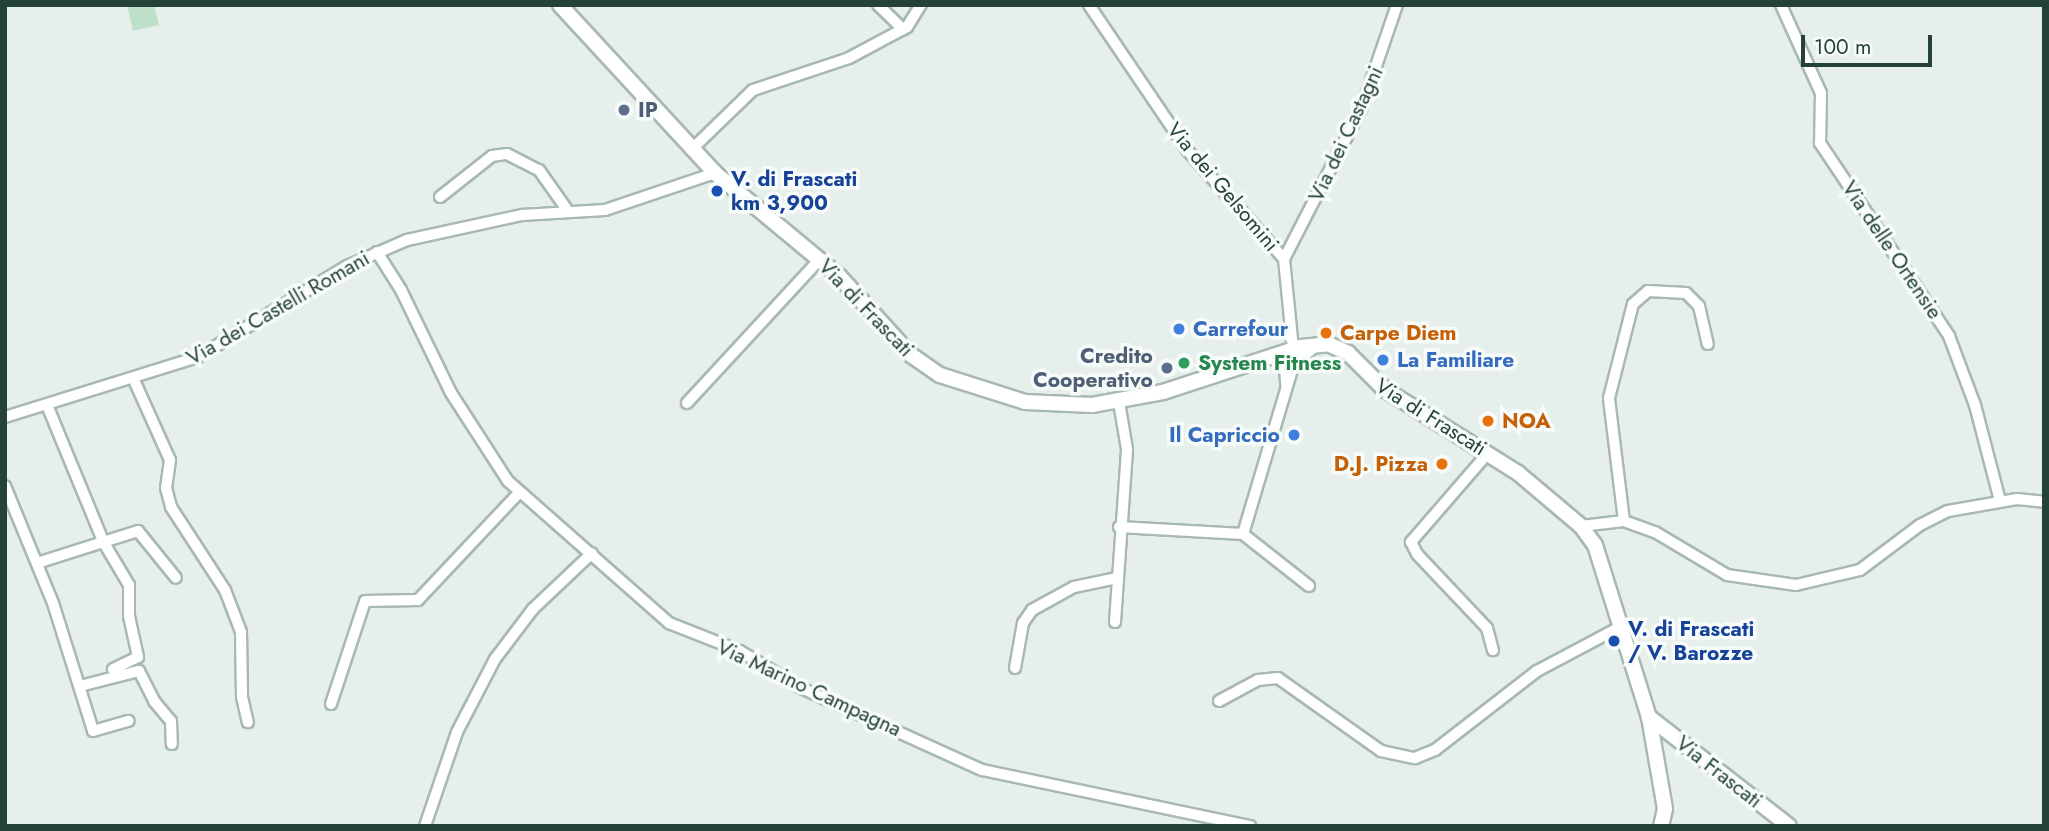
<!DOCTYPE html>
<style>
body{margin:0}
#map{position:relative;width:2049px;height:831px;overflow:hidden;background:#e6efeb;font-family:Jost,sans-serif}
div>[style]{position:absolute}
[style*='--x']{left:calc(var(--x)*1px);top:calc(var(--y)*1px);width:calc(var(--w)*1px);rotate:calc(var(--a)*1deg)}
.green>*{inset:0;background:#bfe0c8}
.roads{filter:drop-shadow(2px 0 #a8b8b2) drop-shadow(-2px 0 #a8b8b2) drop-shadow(0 2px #a8b8b2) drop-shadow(0 -2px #a8b8b2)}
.street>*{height:10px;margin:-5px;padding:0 5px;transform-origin:5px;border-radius:5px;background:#fff}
.secondary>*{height:14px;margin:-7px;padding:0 7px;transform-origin:7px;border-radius:7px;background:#fff}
.dots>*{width:19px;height:19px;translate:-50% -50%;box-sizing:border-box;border:4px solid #f7fbf9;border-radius:50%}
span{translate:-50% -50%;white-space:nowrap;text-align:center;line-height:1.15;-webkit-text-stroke:7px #f7fbf9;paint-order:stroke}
.service-label{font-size:21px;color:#4e5e75;font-weight:700}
.left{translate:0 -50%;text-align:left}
.right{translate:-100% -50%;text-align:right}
.street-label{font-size:21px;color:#24423a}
.transit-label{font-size:21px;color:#164399;font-weight:700}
.shop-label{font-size:21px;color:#366cbe;font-weight:700}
.food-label{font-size:21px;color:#c56008;font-weight:700}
.leisure-label{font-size:21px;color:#27864d;font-weight:700}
.frame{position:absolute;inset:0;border:7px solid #24423a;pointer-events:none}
.scale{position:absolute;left:1801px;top:35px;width:131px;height:32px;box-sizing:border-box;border:4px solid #24423a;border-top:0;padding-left:9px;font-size:21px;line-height:24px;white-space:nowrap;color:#24423a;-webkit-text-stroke:5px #f7fbf9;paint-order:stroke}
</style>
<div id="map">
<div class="green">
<i style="clip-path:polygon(127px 5px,154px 5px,159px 25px,133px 31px)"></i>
</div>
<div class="roads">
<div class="street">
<i style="--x:878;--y:5;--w:35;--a:44"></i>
<i style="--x:1089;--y:5;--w:175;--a:55.9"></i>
<i style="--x:1187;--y:150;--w:146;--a:48.3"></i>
<i style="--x:1284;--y:259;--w:90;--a:84.3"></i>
<i style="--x:1781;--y:5;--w:97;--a:65.6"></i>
<i style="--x:1821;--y:93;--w:50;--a:91.1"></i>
<i style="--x:1820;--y:143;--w:232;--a:56.2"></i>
<i style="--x:1949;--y:336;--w:74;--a:69.4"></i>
<i style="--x:1975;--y:405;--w:99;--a:75.4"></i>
<i style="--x:691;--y:150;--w:86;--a:-44.1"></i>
<i style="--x:753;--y:90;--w:101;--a:-18.4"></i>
<i style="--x:849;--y:58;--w:66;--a:-28.1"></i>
<i style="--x:907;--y:27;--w:26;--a:-58"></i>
<i style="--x:440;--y:197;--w:66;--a:-38.3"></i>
<i style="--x:492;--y:156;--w:15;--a:-8"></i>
<i style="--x:507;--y:154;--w:36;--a:27"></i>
<i style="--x:539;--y:170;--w:50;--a:54.7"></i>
<i style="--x:377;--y:252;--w:45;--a:57.7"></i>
<i style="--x:401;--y:290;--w:114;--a:64.1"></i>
<i style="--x:451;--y:393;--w:105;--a:57.1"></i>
<i style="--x:508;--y:481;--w:215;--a:41.4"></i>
<i style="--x:669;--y:623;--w:76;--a:21.5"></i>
<i style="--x:740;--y:651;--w:69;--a:31.4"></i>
<i style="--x:799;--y:687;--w:201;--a:24.4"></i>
<i style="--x:982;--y:770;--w:274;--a:11.8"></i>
<i style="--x:1284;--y:259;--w:171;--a:-62.8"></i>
<i style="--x:1362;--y:107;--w:108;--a:-71.1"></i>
<i style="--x:1284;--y:353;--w:32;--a:86"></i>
<i style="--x:134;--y:380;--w:88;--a:65.8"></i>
<i style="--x:170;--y:460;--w:28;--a:98"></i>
<i style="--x:166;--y:488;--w:20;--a:75"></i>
<i style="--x:171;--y:507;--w:99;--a:57"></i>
<i style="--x:225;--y:590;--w:45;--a:69.1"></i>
<i style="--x:241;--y:632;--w:65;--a:89.1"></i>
<i style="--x:242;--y:697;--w:26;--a:77"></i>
<i style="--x:687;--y:403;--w:195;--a:-47.3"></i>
<i style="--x:47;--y:405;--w:149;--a:67.6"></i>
<i style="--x:104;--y:543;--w:49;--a:59.2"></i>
<i style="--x:129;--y:585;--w:31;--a:90"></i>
<i style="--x:129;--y:616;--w:42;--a:77.6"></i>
<i style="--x:138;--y:657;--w:28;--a:154"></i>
<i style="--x:5;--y:417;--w:202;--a:-17.3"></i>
<i style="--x:198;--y:357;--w:175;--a:-31.4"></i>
<i style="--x:347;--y:266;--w:65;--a:-23.4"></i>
<i style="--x:407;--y:240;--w:118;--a:-12.3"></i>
<i style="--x:522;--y:215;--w:83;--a:-3.4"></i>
<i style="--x:605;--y:210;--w:116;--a:-18.6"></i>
<i style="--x:1488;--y:453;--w:118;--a:130.9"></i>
<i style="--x:1411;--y:542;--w:13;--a:63"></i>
<i style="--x:1417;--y:554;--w:102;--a:46.6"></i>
<i style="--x:1487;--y:628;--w:23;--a:75"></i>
<i style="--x:5;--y:486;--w:126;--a:67.7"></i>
<i style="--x:53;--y:603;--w:134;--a:72.6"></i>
<i style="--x:93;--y:731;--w:37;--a:-16"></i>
<i style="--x:1624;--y:521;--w:124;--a:-97"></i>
<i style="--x:1609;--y:398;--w:97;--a:-75.7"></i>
<i style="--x:1633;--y:304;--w:20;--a:-41"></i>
<i style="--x:1648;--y:291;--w:38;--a:3"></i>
<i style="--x:1686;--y:293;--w:18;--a:45"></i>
<i style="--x:1699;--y:306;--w:39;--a:77"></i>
<i style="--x:1581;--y:526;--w:43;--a:-6.6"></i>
<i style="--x:1624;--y:521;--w:33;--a:20"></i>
<i style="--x:1655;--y:532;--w:84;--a:30.8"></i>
<i style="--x:1727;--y:575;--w:70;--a:8.2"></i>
<i style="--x:1796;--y:585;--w:66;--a:-13.2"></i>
<i style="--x:1860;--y:570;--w:75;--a:-36.9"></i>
<i style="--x:1920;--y:525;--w:31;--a:-27"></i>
<i style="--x:1948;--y:511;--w:70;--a:-9.9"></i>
<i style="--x:2017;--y:499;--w:27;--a:6"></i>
<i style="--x:1119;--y:527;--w:124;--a:3.2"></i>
<i style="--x:1243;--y:534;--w:84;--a:38.2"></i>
<i style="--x:1243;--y:534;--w:175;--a:-73.4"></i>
<i style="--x:1293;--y:366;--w:30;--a:-42"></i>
<i style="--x:37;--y:563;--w:106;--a:-17.6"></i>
<i style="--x:138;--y:531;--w:60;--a:51"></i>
<i style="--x:1115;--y:622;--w:173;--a:-86"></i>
<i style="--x:1127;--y:449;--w:48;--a:-99.7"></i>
<i style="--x:1015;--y:668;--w:46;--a:-79.9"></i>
<i style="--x:1023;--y:623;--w:16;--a:-55"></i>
<i style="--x:1032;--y:610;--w:48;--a:-28.7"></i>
<i style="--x:1074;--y:587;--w:44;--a:-11.8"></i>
<i style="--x:80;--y:686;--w:61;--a:-14.3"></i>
<i style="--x:139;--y:671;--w:34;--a:63"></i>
<i style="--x:154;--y:701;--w:26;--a:50"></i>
<i style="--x:171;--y:721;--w:23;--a:88"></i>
<i style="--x:1219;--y:701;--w:44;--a:-28.3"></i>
<i style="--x:1258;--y:680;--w:20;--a:-6"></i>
<i style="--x:1278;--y:678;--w:126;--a:35.3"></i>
<i style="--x:1381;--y:751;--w:35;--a:12"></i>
<i style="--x:1415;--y:758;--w:22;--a:-22"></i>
<i style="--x:1435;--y:750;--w:129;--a:-37.8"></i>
<i style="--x:1537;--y:671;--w:94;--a:-27.9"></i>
<i style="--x:331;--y:704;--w:108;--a:-71.7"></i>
<i style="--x:365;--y:601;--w:53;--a:-1.1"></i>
<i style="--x:418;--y:600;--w:147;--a:-46.7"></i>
<i style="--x:425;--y:826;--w:99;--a:-71.2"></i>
<i style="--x:457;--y:732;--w:82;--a:-62.5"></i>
<i style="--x:495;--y:659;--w:63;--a:-52.8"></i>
<i style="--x:533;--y:609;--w:81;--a:-43.5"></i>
</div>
<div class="secondary">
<i style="--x:560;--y:5;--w:229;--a:47.3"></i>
<i style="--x:715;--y:173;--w:161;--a:39.7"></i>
<i style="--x:839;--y:276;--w:107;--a:47.7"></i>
<i style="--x:911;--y:355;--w:35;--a:35"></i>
<i style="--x:940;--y:375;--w:89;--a:17.6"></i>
<i style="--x:1025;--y:402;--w:67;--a:2.6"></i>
<i style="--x:1092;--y:405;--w:72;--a:-10.4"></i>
<i style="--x:1163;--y:392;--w:145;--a:-18.1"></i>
<i style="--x:1301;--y:347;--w:27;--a:-6"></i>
<i style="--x:1328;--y:344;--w:22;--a:24"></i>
<i style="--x:1348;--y:353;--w:51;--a:45"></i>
<i style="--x:1384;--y:389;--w:158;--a:32.1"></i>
<i style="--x:1518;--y:473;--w:82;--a:40.1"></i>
<i style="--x:1581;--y:526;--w:24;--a:54"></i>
<i style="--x:1595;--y:545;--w:180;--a:72.6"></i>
<i style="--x:1649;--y:717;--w:93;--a:80.1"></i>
<i style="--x:1665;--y:809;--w:17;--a:103"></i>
<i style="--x:1649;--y:717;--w:177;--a:37.9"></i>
</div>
</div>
<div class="dots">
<i style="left:624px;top:110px;background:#5c6f8a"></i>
<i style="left:717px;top:191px;background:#1a4fb4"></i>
<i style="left:1179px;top:329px;background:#3f7fe0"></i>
<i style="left:1326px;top:333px;background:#e8710a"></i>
<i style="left:1383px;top:360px;background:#3f7fe0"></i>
<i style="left:1184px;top:363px;background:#2e9e5b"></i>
<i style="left:1167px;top:368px;background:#5c6f8a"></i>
<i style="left:1488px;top:421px;background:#e8710a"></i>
<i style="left:1294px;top:435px;background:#3f7fe0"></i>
<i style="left:1442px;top:464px;background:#e8710a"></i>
<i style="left:1614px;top:641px;background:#1a4fb4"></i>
</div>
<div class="service-label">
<span class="left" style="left:638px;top:110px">IP</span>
<span class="right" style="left:1153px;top:368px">Credito<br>Cooperativo</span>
</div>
<div class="street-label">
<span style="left:1346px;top:134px;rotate:-65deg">Via dei Castagni</span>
<span style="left:1223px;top:187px;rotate:50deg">Via dei Gelsomini</span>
<span style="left:1892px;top:250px;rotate:56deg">Via delle Ortensie</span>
<span style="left:278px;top:308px;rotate:-30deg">Via dei Castelli Romani</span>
<span style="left:866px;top:308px;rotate:46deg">Via di Frascati</span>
<span style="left:1431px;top:417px;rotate:32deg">Via di Frascati</span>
<span style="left:809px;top:688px;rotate:25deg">Via Marino Campagna</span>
<span style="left:1719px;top:772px;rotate:38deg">Via Frascati</span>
</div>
<div class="transit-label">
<span class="left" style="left:731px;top:191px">V. di Frascati<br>km 3,900</span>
<span class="left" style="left:1628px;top:641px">V. di Frascati<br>/ V. Barozze</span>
</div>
<div class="shop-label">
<span class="left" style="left:1193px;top:329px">Carrefour</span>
<span class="left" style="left:1397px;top:360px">La Familiare</span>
<span class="right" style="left:1280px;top:435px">Il Capriccio</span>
</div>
<div class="food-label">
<span class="left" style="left:1340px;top:333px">Carpe Diem</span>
<span class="left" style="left:1502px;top:421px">NOA</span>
<span class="right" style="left:1428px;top:464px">D.J. Pizza</span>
</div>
<div class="leisure-label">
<span class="left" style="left:1198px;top:363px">System Fitness</span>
</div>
<div class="frame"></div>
<div class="scale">100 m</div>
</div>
